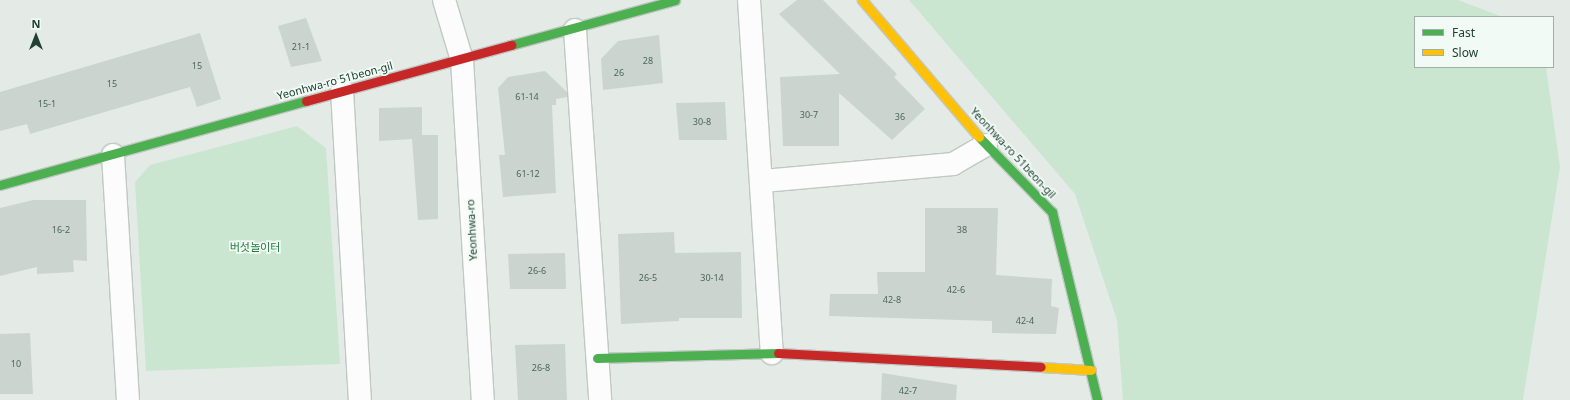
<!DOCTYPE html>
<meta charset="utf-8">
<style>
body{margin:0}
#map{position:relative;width:1570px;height:400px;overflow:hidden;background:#e4ebe7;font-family:"Noto Sans","Noto Sans KR",sans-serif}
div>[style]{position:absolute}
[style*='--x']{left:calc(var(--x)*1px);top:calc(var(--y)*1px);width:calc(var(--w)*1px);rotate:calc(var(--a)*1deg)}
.green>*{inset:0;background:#cbe6d0}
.building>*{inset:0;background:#ccd4d0}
.roads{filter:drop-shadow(1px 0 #c1c8c4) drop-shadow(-1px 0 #c1c8c4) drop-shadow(0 1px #c1c8c4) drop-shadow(0 -1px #c1c8c4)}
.street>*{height:22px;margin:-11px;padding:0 11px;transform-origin:11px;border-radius:11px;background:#fbfcfb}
.fast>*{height:9px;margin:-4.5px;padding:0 4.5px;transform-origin:4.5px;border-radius:4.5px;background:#4caf50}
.slow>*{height:9px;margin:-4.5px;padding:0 4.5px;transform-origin:4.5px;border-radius:4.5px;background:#ffc107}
.jam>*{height:9px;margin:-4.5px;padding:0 4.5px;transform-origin:4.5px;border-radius:4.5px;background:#c62828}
span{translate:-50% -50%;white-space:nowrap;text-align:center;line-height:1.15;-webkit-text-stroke:3.5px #f2faf5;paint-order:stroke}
.number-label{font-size:9px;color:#4b665c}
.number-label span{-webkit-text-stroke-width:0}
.street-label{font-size:11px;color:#1f4134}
.park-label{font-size:11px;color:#247d3d}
.legend{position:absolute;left:1414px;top:16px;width:140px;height:52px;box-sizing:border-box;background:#f2faf5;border:1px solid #9eb0a8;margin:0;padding:5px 7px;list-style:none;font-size:12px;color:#1f4134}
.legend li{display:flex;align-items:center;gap:8px;height:20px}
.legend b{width:20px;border:1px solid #9eb0a8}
.north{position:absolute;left:16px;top:16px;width:40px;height:40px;-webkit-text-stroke:3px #f2faf5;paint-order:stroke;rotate:0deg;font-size:11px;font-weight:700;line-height:16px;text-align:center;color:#1f4134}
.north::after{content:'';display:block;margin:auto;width:14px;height:18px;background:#1f4134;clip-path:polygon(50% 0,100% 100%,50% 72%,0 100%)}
</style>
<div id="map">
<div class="green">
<i style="clip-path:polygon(909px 0,1458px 0,1503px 17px,1415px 17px,1415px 67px,1546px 67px,1560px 167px,1523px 400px,1123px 400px,1117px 320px,1075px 194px)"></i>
<i style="clip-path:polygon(297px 126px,326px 148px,340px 364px,146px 371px,135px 182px,150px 165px)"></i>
</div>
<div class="building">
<i style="clip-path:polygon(797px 0,823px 0,897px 74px,894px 77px,925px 109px,892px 140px,839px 93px,839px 146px,783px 146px,780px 77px,840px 74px,779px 14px)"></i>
<i style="clip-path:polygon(306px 18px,322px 61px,291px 67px,278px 26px)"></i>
<i style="clip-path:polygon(200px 33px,221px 99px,197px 107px,190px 87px,30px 134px,27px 124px,0 131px,0 92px)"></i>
<i style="clip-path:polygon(659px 35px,663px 83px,603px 90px,601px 59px,618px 41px)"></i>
<i style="clip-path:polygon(545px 71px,567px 92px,567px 97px,556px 99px,556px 105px,552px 105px,556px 193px,503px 197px,499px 155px,505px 155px,498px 88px,508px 77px)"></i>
<i style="clip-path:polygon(725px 102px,727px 140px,679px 140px,676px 103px)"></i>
<i style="clip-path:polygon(422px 107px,422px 135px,438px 135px,438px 219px,418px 220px,412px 139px,379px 141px,379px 108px)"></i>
<i style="clip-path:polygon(33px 200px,86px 200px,87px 261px,73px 260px,74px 272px,37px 274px,37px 267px,0 276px,0 208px)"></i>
<i style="clip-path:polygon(925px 208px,998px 208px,996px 275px,1052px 279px,1051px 306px,1059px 308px,1056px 334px,992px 333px,992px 321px,829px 316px,830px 294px,878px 294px,877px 272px,925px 272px)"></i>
<i style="clip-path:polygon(674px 232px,675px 253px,741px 252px,742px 318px,679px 318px,679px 321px,621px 324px,618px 234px)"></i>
<i style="clip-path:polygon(565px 253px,566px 289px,510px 289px,508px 254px)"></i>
<i style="clip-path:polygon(30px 333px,33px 394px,0 394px,0 334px)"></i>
<i style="clip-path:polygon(565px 344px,567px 400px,518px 400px,515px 345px)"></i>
<i style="clip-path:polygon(882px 373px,957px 385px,956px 400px,881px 400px)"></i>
</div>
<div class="roads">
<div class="street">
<i style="--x:444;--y:0;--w:63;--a:73.3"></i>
<i style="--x:462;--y:60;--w:341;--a:86.5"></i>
<i style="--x:749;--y:0;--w:354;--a:86.3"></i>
<i style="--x:575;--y:30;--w:371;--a:86.1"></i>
<i style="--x:342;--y:90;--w:311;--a:86.7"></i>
<i style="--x:113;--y:155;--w:245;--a:86.5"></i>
<i style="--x:763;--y:181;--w:191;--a:-5.1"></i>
<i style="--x:953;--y:164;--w:38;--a:-30"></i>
</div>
<div class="fast">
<i style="--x:511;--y:45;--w:170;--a:-15.3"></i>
<i style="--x:979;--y:137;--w:105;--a:45.8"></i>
<i style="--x:1052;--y:212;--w:193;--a:76.5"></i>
<i style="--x:0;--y:185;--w:317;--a:-15.4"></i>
<i style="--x:597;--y:358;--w:181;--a:-1.6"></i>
</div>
<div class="slow">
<i style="--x:862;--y:0;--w:180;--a:49.5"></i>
<i style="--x:1041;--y:367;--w:50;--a:3.4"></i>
</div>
<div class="jam">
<i style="--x:306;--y:101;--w:213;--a:-15.3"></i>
<i style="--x:778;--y:353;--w:263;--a:3"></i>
</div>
</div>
<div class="number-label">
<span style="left:301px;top:47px">21-1</span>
<span style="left:648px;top:61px">28</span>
<span style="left:197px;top:66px">15</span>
<span style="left:619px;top:73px">26</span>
<span style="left:112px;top:84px">15</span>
<span style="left:527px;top:97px">61-14</span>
<span style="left:47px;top:104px">15-1</span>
<span style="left:809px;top:115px">30-7</span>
<span style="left:900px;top:117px">36</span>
<span style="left:702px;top:122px">30-8</span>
<span style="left:528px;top:174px">61-12</span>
<span style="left:61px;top:230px">16-2</span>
<span style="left:962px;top:230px">38</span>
<span style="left:537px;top:271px">26-6</span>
<span style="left:648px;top:278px">26-5</span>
<span style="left:712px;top:278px">30-14</span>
<span style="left:956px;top:290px">42-6</span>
<span style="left:892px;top:300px">42-8</span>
<span style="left:1025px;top:321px">42-4</span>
<span style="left:16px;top:364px">10</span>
<span style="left:541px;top:368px">26-8</span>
<span style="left:908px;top:391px">42-7</span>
</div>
<div class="street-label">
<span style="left:335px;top:81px;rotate:-15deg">Yeonhwa-ro 51beon-gil</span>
<span style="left:1013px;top:153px;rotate:47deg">Yeonhwa-ro 51beon-gil</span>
<span style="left:472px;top:230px;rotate:-93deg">Yeonhwa-ro</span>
</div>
<div class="park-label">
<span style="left:255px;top:247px">버섯놀이터</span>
</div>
<ul class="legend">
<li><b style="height:5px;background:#4caf50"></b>Fast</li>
<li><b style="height:5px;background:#ffc107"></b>Slow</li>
</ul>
<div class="north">N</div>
</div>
